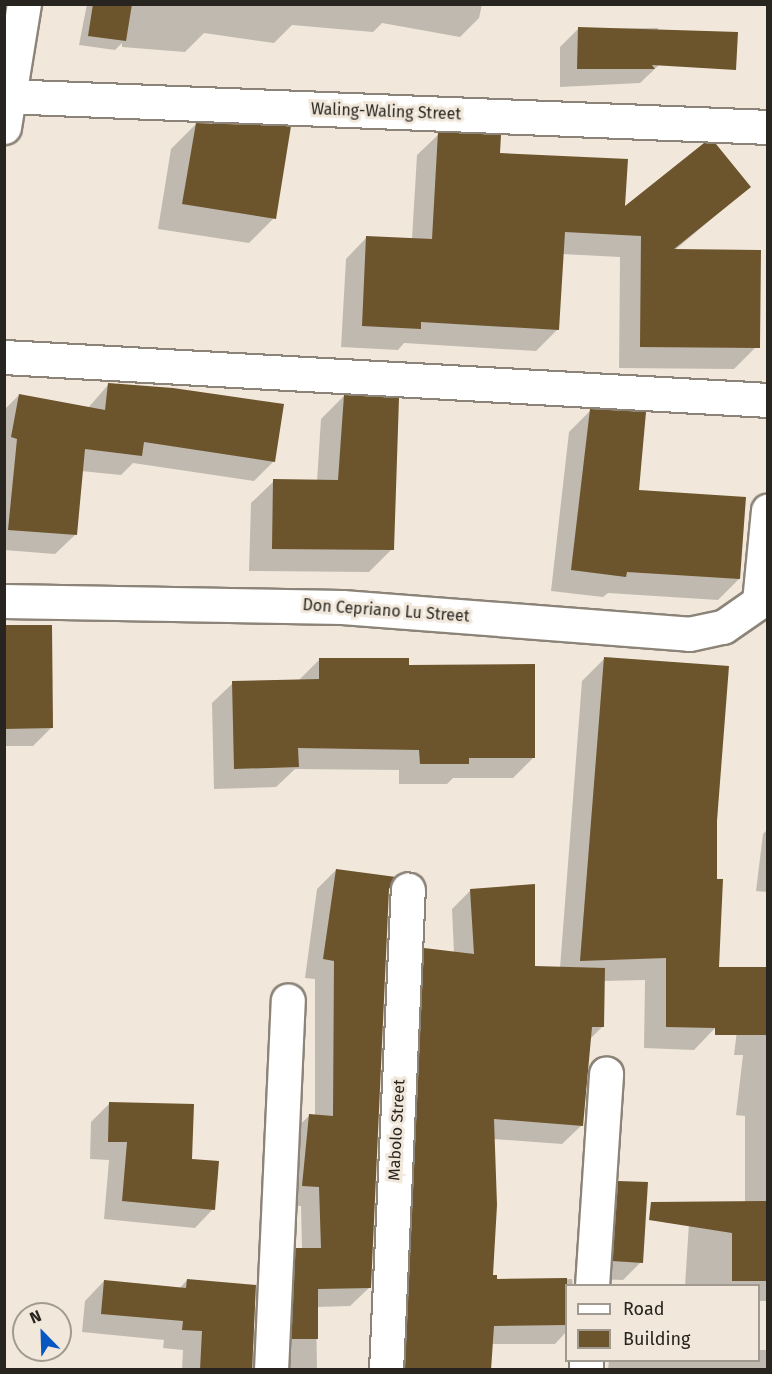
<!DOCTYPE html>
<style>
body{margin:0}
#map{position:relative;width:772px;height:1374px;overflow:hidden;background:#f1e8db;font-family:"Fira Sans",sans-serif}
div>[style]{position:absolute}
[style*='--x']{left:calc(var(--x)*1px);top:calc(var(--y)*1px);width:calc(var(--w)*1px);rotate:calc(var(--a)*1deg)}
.shadow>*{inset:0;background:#0003}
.building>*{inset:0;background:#6c542d}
.roads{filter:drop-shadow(2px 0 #8c8478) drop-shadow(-2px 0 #8c8478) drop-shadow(0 2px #8c8478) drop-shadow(0 -2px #8c8478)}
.minor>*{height:33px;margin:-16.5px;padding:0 16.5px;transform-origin:16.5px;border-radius:16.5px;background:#fff}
span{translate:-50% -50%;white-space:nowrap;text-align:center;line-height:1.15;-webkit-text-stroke:6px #f1e8db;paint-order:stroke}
.street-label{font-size:16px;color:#282520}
.frame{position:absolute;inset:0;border:6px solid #282520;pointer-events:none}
.legend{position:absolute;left:565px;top:1284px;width:195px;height:78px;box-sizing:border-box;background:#f1e8db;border:2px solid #a19a90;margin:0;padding:8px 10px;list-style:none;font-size:18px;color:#282520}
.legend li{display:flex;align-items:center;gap:12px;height:30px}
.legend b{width:30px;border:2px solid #a19a90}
.north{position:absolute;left:12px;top:1302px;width:60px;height:60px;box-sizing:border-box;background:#f1e8db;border:2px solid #a19a90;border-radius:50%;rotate:337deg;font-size:16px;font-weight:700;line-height:24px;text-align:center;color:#282520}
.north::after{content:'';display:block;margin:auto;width:21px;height:27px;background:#0957c1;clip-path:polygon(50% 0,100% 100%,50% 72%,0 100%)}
</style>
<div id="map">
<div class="shadow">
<i style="clip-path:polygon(87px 4px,482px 4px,479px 18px,460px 37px,382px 23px,373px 32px,292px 25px,274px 43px,204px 33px,185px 52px,122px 47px,122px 43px,115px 50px,79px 45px)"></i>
<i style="clip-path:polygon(658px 28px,659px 65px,640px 83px,560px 87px,560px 47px,578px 29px)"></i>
<i style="clip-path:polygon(196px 124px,274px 218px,249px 243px,158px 229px,171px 149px)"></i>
<i style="clip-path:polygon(439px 134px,498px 154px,624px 209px,749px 187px,675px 250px,756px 347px,734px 369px,619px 368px,620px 257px,562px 254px,558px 329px,536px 351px,404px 343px,398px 350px,341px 347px,346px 259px,367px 237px,412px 239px,417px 155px)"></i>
<i style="clip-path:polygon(108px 385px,274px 461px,254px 481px,133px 463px,121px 475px,81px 471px,75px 535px,55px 554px,4px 550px,4px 410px,19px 395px,88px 408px)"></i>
<i style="clip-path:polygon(344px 396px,392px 549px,369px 572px,249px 571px,251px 503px,274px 481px,317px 481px,321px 419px)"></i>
<i style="clip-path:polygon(591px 410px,638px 491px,739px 579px,718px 600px,608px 593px,603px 597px,551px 591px,569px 432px)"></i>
<i style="clip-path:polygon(4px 627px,52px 727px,33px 746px,4px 746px)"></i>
<i style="clip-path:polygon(320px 659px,407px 666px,534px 757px,513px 778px,453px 778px,447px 784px,399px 784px,399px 770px,295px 769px,276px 787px,214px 789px,212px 703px,233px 683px,299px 680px)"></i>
<i style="clip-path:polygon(604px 659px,716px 821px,716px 1027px,694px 1050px,644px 1048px,645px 980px,603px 981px,602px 1027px,589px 1040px,582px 1125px,562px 1144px,493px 1139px,491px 1276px,496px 1281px,572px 1279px,573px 1286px,566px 1286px,566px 1332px,555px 1344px,491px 1344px,489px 1370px,387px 1370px,405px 969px,425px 949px,454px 953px,452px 909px,471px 890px,534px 967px,560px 968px,582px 681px)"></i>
<i style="clip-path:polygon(768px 829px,768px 892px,756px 891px,763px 834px)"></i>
<i style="clip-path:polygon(336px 870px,388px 889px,370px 1287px,350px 1306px,316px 1307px,317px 1370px,272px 1370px,277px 1269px,296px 1249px,302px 1249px,301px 1206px,284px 1205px,290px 1134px,310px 1115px,315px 1116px,315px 979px,305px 978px,317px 889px)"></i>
<i style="clip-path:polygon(768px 968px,768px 1301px,758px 1301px,758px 1286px,685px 1286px,689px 1223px,745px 1203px,745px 1116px,736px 1115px,743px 1055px,734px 1055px,742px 989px)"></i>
<i style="clip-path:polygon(109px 1104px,191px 1160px,213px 1209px,195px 1228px,104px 1219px,109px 1160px,90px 1159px,91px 1122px)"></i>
<i style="clip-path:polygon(618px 1182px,641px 1262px,623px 1280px,595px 1279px,600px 1201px)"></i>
<i style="clip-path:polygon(187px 1280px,255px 1286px,253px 1370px,182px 1370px,183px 1350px,163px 1348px,164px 1340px,82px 1332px,85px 1301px,104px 1281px,179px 1289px)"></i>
<i style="clip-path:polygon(758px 1350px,768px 1350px,768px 1370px,608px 1370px,609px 1360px,758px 1360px)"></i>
</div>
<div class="building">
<i style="clip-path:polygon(93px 4px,132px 4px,126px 41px,88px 36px)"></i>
<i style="clip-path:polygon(578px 27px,738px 32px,736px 70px,652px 65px,655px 69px,577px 69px)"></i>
<i style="clip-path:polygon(196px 123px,291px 126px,276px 219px,182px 204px)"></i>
<i style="clip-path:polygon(438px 132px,501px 135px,500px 153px,628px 159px,625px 206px,704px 143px,716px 144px,751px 187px,674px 249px,761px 250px,760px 348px,640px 347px,641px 236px,565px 232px,559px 330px,421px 322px,421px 329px,362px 326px,366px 236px,432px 239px)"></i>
<i style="clip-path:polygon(108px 383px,173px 388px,284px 404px,275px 462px,144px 442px,142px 456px,85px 449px,77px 535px,8px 530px,17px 439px,11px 437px,19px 394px,105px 410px)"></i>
<i style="clip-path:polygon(344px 395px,399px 398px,394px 550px,272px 549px,273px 479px,338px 480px)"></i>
<i style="clip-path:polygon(590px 409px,646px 412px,639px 490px,746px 497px,740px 579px,627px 572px,626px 577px,571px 570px)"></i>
<i style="clip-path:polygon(4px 625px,52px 625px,53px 728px,4px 729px)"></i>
<i style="clip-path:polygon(604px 657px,729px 666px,717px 821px,717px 879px,723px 879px,719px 967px,768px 967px,768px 1035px,715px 1035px,715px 1028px,666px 1027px,666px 958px,580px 961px)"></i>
<i style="clip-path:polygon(319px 658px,409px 658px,409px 665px,535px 664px,535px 758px,469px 758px,469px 764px,420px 764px,419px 750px,298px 748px,299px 767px,234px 769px,232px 681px,319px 679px)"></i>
<i style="clip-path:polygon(336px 869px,396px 877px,389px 889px,371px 1288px,318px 1289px,318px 1339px,291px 1339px,295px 1248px,321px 1248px,319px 1187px,302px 1186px,309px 1114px,333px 1116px,334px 961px,323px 959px)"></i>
<i style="clip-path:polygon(535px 884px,535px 966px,605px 968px,604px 1027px,592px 1027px,583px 1126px,494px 1119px,497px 1205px,493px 1275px,497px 1275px,497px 1279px,567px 1278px,567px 1325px,494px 1326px,491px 1370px,405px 1370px,424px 948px,474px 954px,470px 889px)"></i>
<i style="clip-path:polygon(109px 1102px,194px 1104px,192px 1159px,219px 1161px,215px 1210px,122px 1201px,127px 1142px,108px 1142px)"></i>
<i style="clip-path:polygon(618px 1181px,648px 1182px,643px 1263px,612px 1261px)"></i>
<i style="clip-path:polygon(768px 1201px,768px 1281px,732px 1281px,732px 1233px,649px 1220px,651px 1202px)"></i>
<i style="clip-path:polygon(187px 1279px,256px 1285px,252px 1370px,200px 1370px,202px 1331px,182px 1330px,183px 1321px,101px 1314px,104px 1280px,186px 1288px)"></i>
</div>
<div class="roads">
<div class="minor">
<i style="--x:4;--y:96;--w:765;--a:2.32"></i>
<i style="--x:4;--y:127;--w:125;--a:-80.8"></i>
<i style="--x:4;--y:357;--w:765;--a:3.22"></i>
<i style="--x:4;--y:601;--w:338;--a:1"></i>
<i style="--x:342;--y:607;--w:348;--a:4.4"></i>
<i style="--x:689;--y:634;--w:35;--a:-12"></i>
<i style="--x:723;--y:627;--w:44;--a:-34.8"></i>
<i style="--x:759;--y:602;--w:92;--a:-84.4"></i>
<i style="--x:592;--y:1286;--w:213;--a:-86.2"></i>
<i style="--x:271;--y:1370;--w:370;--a:-87.4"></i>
<i style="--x:386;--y:1370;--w:481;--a:-87.4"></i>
<i style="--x:586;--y:1370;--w:10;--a:-90"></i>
</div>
</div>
<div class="street-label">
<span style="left:386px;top:112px;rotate:2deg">Waling-Waling Street</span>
<span style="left:386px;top:611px;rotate:4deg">Don Cepriano Lu Street</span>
<span style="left:397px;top:1130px;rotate:-87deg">Mabolo Street</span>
</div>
<div class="frame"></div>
<ul class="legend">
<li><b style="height:8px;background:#fff"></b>Road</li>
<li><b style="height:16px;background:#6c542d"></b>Building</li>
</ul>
<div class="north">N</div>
</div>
